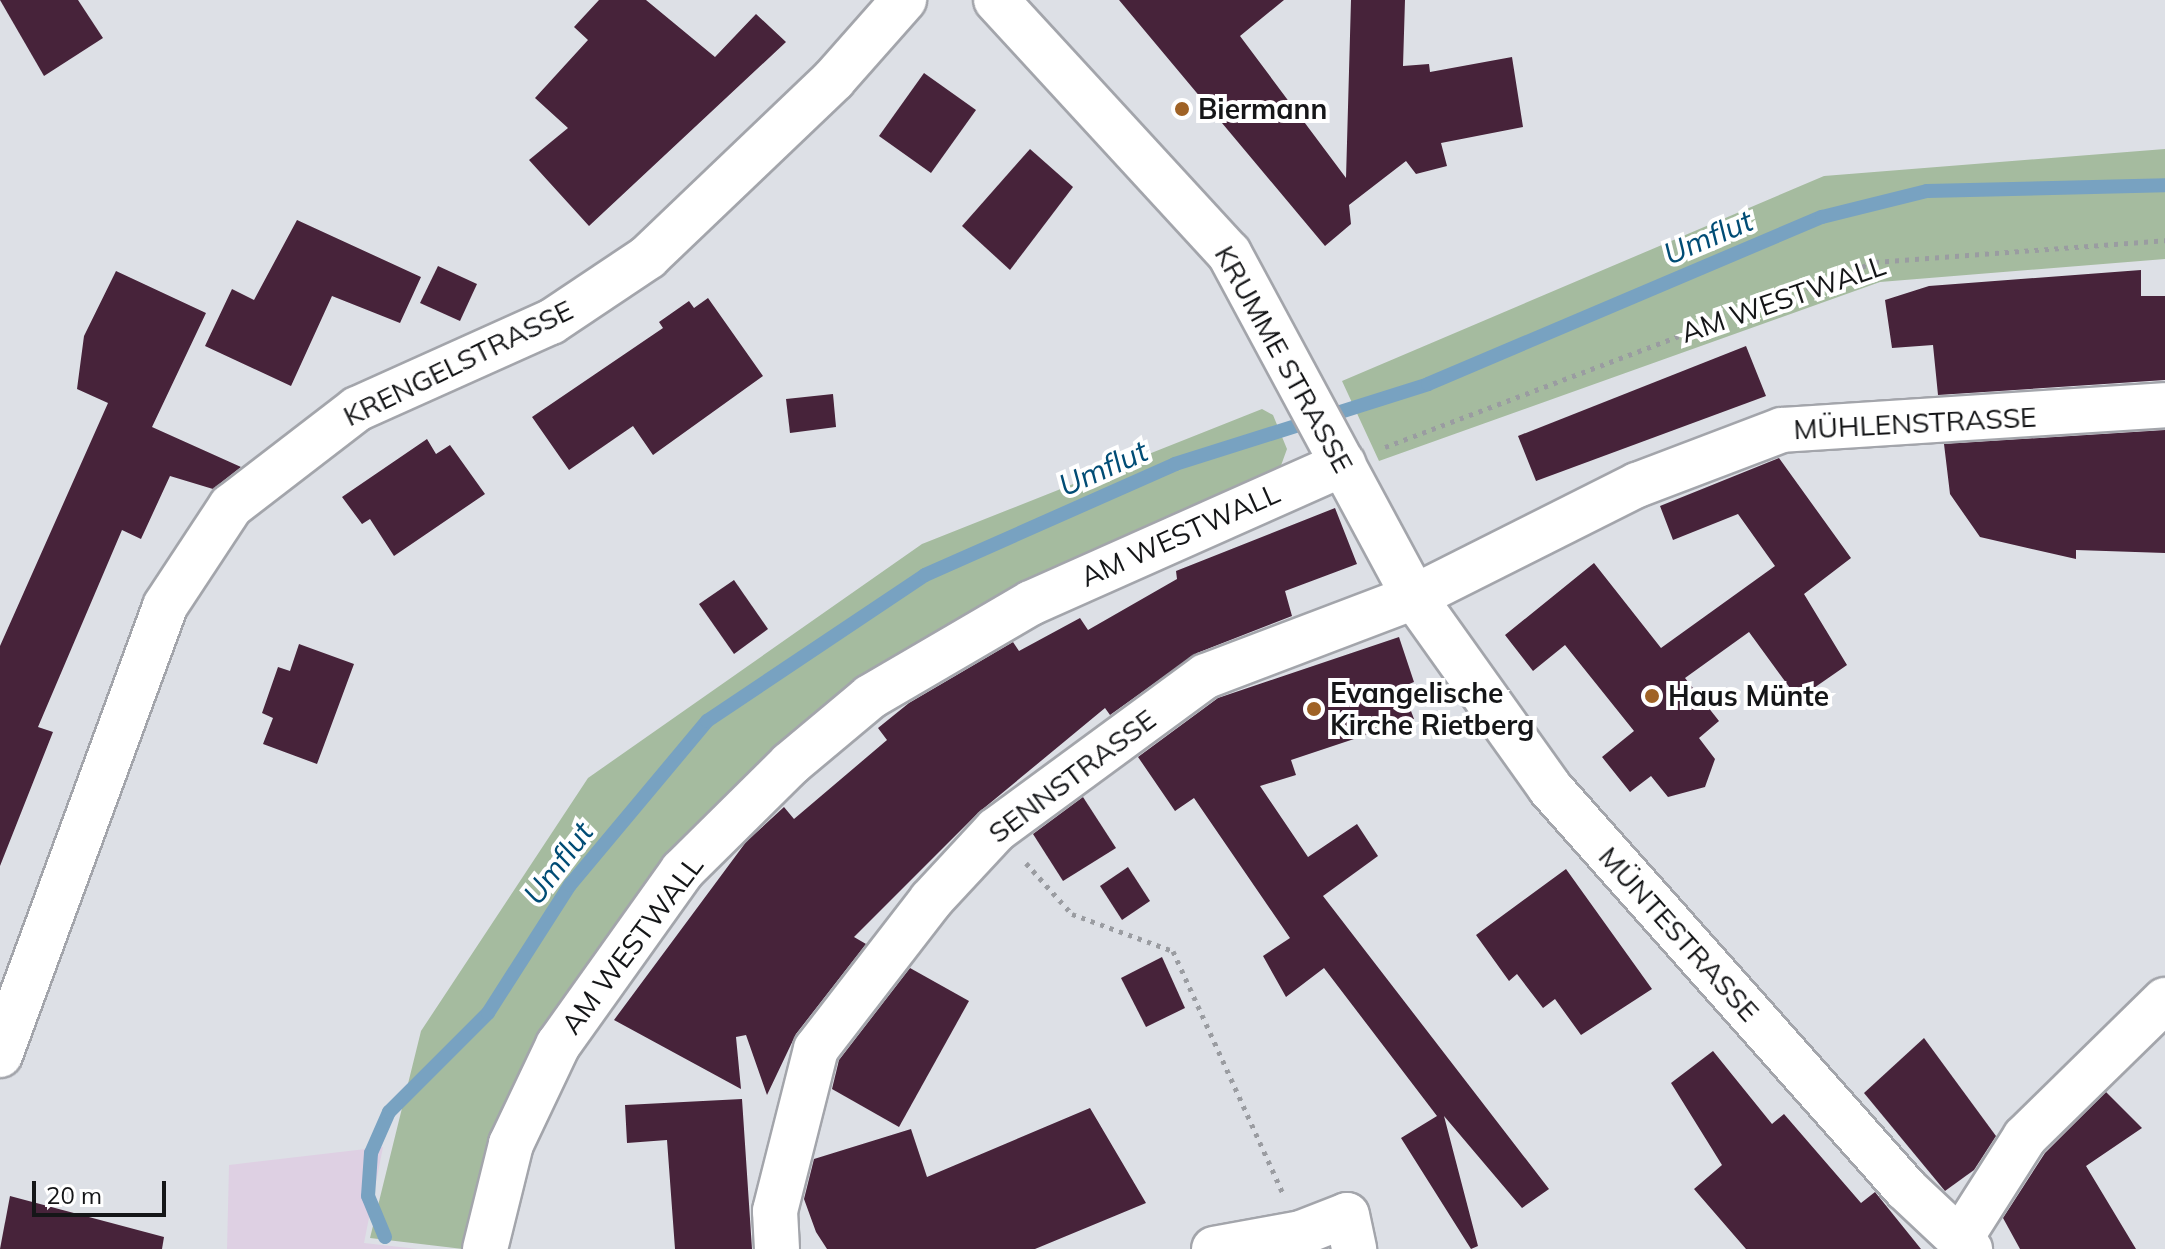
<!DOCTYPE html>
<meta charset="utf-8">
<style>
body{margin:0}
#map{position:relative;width:2165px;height:1249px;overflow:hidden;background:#dde0e6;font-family:Mulish,sans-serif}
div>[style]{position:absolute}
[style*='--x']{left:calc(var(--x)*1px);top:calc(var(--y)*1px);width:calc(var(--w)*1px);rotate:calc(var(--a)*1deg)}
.commercial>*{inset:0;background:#ded0e3}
.green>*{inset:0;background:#a5bb9f}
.stream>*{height:14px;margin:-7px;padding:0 7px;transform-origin:7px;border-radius:7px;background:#78a2c1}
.building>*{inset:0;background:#47233a}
.path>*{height:5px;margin-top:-2.5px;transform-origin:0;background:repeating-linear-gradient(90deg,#9a9ca1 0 4px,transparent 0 10px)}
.roads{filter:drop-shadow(2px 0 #a3a5ab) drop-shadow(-2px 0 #a3a5ab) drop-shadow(0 2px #a3a5ab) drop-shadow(0 -2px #a3a5ab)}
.minor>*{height:44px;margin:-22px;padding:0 22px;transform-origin:22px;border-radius:22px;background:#fff}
.dots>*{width:22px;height:22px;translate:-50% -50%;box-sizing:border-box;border:4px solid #fff;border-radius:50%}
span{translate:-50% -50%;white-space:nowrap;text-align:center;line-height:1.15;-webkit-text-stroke:8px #fff;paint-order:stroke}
.poi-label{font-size:28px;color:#151618;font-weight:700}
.left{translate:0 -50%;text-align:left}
.street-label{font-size:28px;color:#151618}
.water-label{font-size:30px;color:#004c75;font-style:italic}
.scale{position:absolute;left:32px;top:1181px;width:134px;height:36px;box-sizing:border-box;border:4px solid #151618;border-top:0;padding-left:10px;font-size:24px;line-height:28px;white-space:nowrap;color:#151618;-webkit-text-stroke:6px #fff;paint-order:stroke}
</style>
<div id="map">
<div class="commercial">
<i style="clip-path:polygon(383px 1147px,364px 1243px,418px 1249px,227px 1249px,229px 1165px)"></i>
</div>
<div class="green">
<i style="clip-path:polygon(2165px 149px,2165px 259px,1880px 282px,1379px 461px,1342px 381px,1824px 176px)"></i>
<i style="clip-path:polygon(1262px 409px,1273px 415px,1287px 449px,1279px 471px,778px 753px,495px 1138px,463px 1249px,370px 1238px,421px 1031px,588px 778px,922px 544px)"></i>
</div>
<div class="stream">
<i style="--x:385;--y:1237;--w:44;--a:-112.5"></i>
<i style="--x:368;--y:1196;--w:43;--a:-86"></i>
<i style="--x:371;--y:1153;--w:45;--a:-66.3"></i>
<i style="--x:389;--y:1112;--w:140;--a:-45"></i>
<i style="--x:488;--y:1013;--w:152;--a:-57.4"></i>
<i style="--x:570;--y:885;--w:214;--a:-50.1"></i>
<i style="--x:707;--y:721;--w:262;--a:-33.8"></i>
<i style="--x:925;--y:575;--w:274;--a:-23.9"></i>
<i style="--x:1175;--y:464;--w:265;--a:-17.5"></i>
<i style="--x:1428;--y:384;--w:428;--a:-23"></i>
<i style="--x:1822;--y:217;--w:108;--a:-13.9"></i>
<i style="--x:1927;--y:191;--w:238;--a:-1.4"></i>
</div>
<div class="building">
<i style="clip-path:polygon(0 0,78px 0,103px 38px,44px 76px)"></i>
<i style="clip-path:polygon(599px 0,646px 0,715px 57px,756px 14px,786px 42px,589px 226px,529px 160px,568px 128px,535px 98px,588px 40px,574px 27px)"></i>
<i style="clip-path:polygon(1119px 0,1284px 0,1240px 36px,1346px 178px,1351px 0,1405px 0,1403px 66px,1429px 64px,1430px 72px,1512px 57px,1523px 127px,1441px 143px,1447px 166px,1416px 174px,1406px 161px,1349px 205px,1351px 224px,1325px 246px)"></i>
<i style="clip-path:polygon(924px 73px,976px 110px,931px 173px,879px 136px)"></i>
<i style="clip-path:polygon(1030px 149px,1073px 187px,1010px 270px,962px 226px)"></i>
<i style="clip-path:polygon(297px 220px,421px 277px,400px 323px,332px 296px,291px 386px,205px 346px,232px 289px,254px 300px)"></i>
<i style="clip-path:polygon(438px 266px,477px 284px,460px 321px,420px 303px)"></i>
<i style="clip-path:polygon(2141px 270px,2141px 296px,2165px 296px,2165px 380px,1938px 395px,1933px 345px,1892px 348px,1885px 300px,1929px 286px)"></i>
<i style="clip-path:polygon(116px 271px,206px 313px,152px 427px,241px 467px,213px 489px,170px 476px,141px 539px,122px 530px,38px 727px,53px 732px,0 866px,0 646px,108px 403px,77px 389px,84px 336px)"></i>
<i style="clip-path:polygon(708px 298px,763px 376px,653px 455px,633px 426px,569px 470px,532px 417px,663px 328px,659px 322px,689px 301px,694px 308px)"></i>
<i style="clip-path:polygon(1746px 346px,1766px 396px,1536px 481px,1518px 436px)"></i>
<i style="clip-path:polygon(833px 394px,836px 427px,790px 433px,786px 399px)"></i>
<i style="clip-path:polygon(2165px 430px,2165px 553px,2076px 550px,2076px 559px,1980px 537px,1950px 494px,1944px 444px)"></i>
<i style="clip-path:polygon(427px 439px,436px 454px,450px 445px,485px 494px,394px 556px,370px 519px,362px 524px,342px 497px)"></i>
<i style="clip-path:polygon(1779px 458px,1851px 558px,1804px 594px,1847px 665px,1798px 699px,1749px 632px,1685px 678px,1719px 721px,1699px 738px,1715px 759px,1705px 787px,1668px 797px,1651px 776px,1630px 792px,1602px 757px,1634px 731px,1565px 645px,1533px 671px,1505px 635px,1594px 563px,1661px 648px,1775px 566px,1738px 514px,1673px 540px,1660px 506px)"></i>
<i style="clip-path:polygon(1335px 508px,1357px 564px,1285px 591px,1292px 616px,1197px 653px,1110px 715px,1105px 708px,978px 813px,854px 937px,866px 944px,796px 1034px,767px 1095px,746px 1035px,736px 1037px,741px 1089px,614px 1020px,746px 842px,784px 807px,794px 819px,887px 740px,878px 728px,909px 703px,1013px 642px,1019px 651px,1080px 618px,1088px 630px,1177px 579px,1176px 571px)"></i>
<i style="clip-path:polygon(734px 580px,768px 629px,734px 654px,699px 604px)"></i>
<i style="clip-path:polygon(1399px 637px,1414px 682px,1402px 687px,1414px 719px,1291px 760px,1296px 775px,1260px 786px,1308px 857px,1357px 824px,1378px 856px,1323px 896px,1549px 1189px,1522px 1208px,1444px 1116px,1478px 1246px,1471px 1249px,1401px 1138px,1437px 1116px,1324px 968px,1286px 997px,1263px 956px,1290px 938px,1194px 798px,1175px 811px,1138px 757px,1218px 698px)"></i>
<i style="clip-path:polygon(299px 644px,354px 664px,317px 764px,263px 744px,273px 718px,262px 713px,278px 667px,290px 671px)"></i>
<i style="clip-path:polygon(1083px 797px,1116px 848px,1063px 881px,1033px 834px)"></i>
<i style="clip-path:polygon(1128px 867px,1150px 901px,1122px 920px,1100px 886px)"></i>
<i style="clip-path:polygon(1566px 869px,1652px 989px,1581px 1035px,1555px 999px,1543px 1008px,1517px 974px,1509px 981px,1476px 935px)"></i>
<i style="clip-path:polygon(1162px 957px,1185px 1008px,1146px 1027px,1121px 978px)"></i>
<i style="clip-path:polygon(910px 968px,969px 1001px,899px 1127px,832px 1089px,839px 1060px)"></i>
<i style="clip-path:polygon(1924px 1038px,1996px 1136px,1974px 1170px,1945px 1191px,1864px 1093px)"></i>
<i style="clip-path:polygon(1713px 1051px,1772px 1124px,1784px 1114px,1861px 1203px,1875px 1192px,1921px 1249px,1746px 1249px,1694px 1189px,1722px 1165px,1671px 1083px)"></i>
<i style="clip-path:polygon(2106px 1092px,2142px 1128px,2086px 1166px,2136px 1249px,2020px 1249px,2003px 1218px,2045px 1153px)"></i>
<i style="clip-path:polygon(742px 1099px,752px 1249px,675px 1249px,667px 1140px,627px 1143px,625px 1105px)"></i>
<i style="clip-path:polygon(1090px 1108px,1146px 1203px,1035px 1249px,827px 1249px,816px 1232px,804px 1199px,814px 1159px,911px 1129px,927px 1177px)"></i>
<i style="clip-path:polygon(10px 1196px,164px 1237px,162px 1249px,0 1249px)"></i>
</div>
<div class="path">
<i style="--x:1385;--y:447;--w:524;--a:-20.68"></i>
<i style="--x:1875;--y:262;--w:291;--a:-4.3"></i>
<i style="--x:1026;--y:863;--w:69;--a:48"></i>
<i style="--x:1072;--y:914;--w:108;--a:20.1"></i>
<i style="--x:1173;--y:951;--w:266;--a:65.6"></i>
</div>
<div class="roads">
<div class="minor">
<i style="--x:996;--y:0;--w:344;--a:47.4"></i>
<i style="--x:1229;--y:253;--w:391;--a:61.7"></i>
<i style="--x:1414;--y:597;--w:234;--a:54.5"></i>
<i style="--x:1550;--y:788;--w:536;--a:48.4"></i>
<i style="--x:1906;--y:1189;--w:88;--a:43.2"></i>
<i style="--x:0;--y:1055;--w:478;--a:-69.8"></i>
<i style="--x:165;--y:606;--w:120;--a:-56.6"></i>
<i style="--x:231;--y:506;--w:159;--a:-37.6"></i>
<i style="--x:357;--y:409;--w:213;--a:-24.2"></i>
<i style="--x:551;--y:322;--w:117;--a:-33.8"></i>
<i style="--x:648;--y:257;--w:257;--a:-43.7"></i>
<i style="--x:834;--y:79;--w:106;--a:-48.5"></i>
<i style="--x:1960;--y:1239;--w:121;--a:-57.5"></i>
<i style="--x:2025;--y:1137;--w:196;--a:-44.4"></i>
<i style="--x:485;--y:1249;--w:108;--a:-76.1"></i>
<i style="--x:511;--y:1144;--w:110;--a:-64.6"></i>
<i style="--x:558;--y:1045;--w:214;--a:-54.5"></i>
<i style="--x:682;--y:871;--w:152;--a:-44.7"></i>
<i style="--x:790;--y:764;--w:104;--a:-39.9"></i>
<i style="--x:870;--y:697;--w:186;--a:-30.3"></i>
<i style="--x:1031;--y:603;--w:342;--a:-24"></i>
<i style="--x:777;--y:1249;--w:38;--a:-93"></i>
<i style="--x:775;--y:1211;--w:167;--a:-75.8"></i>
<i style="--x:816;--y:1049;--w:188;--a:-52.3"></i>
<i style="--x:931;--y:900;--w:96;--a:-47.1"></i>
<i style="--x:996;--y:830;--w:260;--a:-36.3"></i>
<i style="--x:1206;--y:676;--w:222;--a:-20.8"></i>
<i style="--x:1414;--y:597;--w:250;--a:-26.7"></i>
<i style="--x:1637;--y:485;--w:155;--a:-20.8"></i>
<i style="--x:1782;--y:430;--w:384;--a:-3.7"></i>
<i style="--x:1214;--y:1249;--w:88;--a:-10.4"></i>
<i style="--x:1301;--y:1233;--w:49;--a:-21.4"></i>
<i style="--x:1347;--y:1215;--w:35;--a:78"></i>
</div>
</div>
<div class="dots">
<i style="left:1182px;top:109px;background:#9f6226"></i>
<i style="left:1652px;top:696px;background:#9f6226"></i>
<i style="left:1314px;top:709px;background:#9f6226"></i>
</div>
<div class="poi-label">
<span class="left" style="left:1198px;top:109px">Biermann</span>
<span class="left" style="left:1330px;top:709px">Evangelische<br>Kirche Rietberg</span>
<span class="left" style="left:1668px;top:696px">Haus Münte</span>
</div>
<div class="street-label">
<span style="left:1783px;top:299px;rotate:-19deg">AM WESTWALL</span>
<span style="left:1284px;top:359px;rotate:61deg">KRUMME STRASSE</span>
<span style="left:458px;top:363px;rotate:-26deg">KRENGELSTRASSE</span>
<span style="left:1915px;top:423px;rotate:-3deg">MÜHLENSTRASSE</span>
<span style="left:1180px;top:535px;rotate:-24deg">AM WESTWALL</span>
<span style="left:1072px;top:776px;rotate:-37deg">SENNSTRASSE</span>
<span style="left:1679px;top:934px;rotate:48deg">MÜNTESTRASSE</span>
<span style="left:632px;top:945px;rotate:-53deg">AM WESTWALL</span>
</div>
<div class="water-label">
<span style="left:1708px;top:237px;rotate:-23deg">Umflut</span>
<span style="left:1103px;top:468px;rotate:-24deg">Umflut</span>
<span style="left:558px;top:863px;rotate:-53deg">Umflut</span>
</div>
<div class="scale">20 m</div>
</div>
